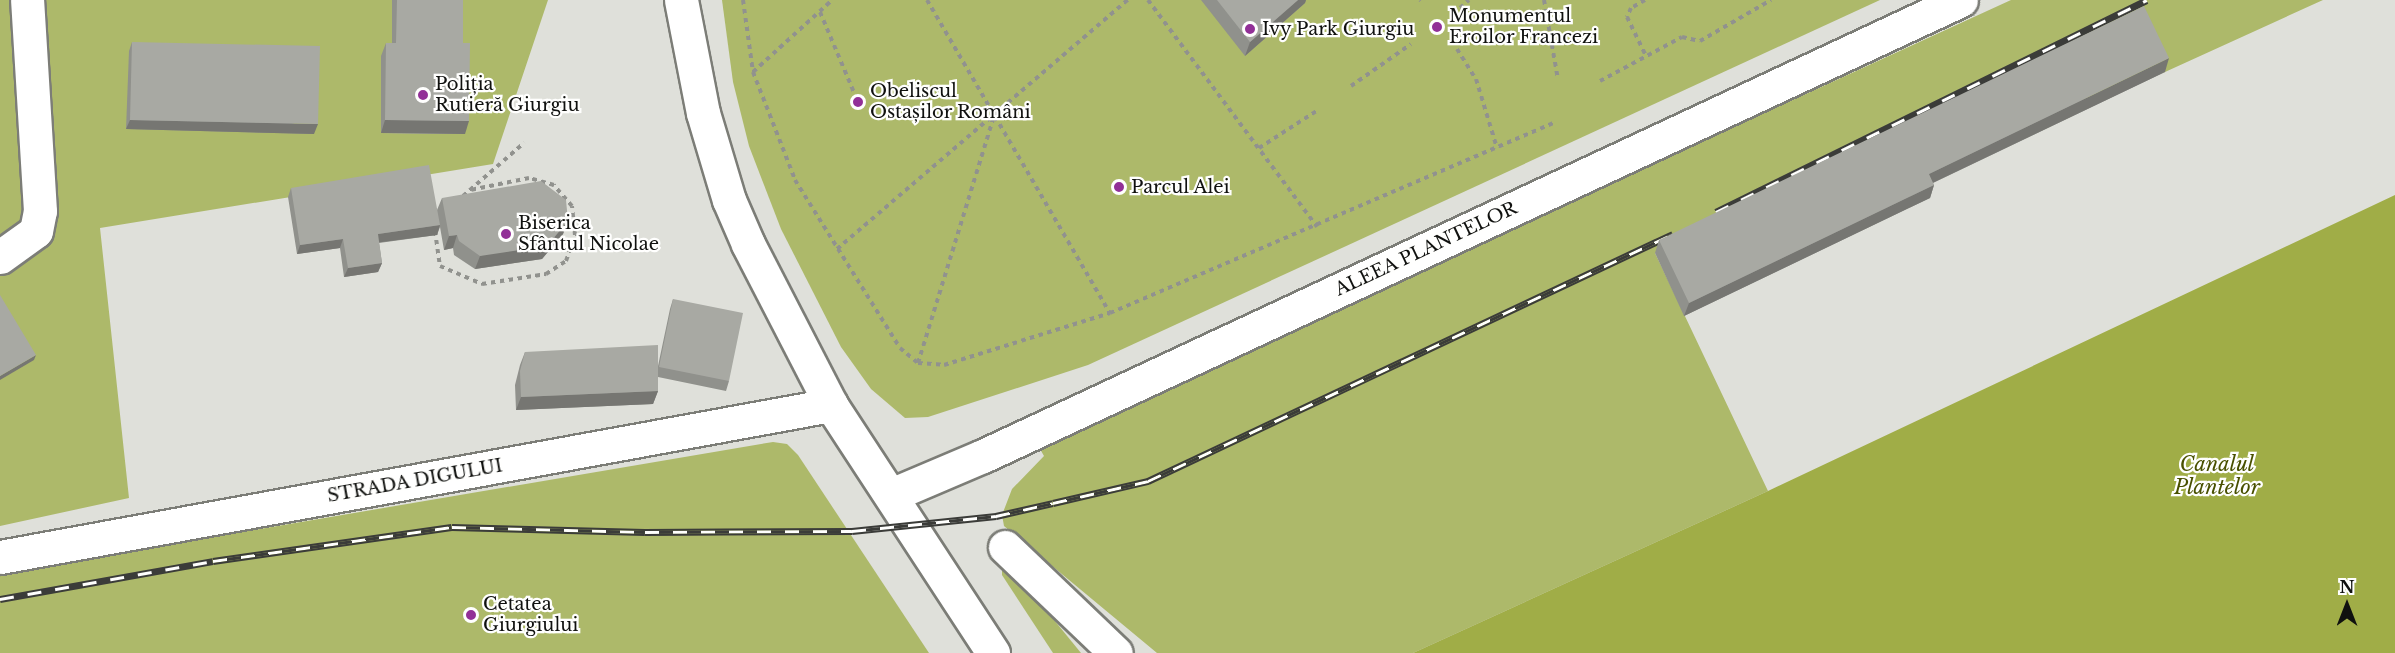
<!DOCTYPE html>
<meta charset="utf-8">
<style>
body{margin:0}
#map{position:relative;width:2395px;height:653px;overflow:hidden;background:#dfe0da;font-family:"Libre Baskerville",serif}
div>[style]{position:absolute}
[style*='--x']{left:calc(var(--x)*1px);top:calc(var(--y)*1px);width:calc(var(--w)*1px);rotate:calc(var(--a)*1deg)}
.green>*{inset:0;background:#adb96a}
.water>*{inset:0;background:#a0ad47}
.path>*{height:4px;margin-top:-2px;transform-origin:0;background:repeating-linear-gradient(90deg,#91928e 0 4.5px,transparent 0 9px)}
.roads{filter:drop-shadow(2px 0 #7c7d77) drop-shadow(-2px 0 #7c7d77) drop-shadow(0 2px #7c7d77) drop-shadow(0 -2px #7c7d77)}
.minor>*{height:33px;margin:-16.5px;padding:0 16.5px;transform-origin:16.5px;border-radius:16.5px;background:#fff}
.major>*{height:33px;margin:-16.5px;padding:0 16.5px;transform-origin:16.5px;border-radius:16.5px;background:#fff}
.rail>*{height:7px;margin-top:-3.5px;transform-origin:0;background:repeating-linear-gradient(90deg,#fffffe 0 14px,#3b3c39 0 28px);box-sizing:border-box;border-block:2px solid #3b3c39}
.wall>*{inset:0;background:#90918c}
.shaded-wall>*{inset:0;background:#767672}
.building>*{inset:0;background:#a8a9a3}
.dots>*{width:16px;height:16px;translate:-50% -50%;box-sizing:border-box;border:3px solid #fffffe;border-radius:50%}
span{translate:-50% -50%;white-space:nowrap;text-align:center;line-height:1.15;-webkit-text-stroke:4.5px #fffffe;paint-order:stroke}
.poi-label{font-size:18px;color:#10110f}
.left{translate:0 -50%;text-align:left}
.street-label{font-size:18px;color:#10110f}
.water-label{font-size:20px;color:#495000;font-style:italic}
.north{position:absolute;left:2317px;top:575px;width:60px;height:60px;-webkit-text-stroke:4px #fffffe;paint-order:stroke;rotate:0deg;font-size:16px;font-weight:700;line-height:24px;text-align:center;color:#10110f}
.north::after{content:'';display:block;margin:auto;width:21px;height:27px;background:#10110f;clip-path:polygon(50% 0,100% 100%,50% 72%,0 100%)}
</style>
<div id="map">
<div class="green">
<i style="clip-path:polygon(0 0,392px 0,392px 56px,381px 133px,464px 134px,458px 0,548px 0,493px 164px,100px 228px,129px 498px,0 526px)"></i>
<i style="clip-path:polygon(722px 0,1880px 0,1088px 365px,928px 417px,905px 418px,871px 389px,841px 347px,781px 229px,749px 146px,733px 82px)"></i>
<i style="clip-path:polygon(2011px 0,2323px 0,2165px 72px,1655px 253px,1768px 491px,1413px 653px,1157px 653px,1004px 526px,1002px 515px,1012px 489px,1044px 456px,1040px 449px,1054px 438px)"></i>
<i style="clip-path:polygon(773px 442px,787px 444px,798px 455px,929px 653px,0 653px,0 573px)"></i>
<i style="clip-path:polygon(1002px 556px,1081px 653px,1053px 653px,1002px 575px)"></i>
</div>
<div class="water">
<i style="clip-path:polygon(2395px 195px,2395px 653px,1413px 653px,1768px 491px)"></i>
</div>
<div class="path">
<i style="--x:743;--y:0;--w:73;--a:82.1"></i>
<i style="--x:753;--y:72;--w:116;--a:68.7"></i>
<i style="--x:795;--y:180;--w:198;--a:58"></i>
<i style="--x:900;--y:348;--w:23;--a:40"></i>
<i style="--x:918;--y:363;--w:26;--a:4"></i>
<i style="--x:944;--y:365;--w:174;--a:-17.4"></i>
<i style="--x:1110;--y:313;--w:482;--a:-23.2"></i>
<i style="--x:927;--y:0;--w:363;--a:59.7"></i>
<i style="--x:1148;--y:0;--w:283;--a:53.3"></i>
<i style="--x:1420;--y:0;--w:1;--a:45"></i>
<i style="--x:1544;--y:0;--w:80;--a:80"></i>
<i style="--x:1645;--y:0;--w:16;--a:150"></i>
<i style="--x:1631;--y:8;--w:10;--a:114"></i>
<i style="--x:1627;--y:17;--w:43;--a:64"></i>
<i style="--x:1460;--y:8;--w:12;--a:-42"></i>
<i style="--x:820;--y:12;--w:98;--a:67.1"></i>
<i style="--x:1457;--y:49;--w:36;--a:58"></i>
<i style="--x:1476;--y:79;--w:72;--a:73.1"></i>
<i style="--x:753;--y:72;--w:107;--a:-42.3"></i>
<i style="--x:1600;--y:81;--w:93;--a:-28.2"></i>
<i style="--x:1682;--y:37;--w:18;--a:13"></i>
<i style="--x:1700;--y:41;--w:82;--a:-30"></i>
<i style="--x:1351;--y:86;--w:73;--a:-35"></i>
<i style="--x:1259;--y:148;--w:70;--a:-32.8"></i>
<i style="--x:463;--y:196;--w:81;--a:-41"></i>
<i style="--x:435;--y:231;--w:35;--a:82"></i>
<i style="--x:440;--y:266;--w:46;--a:23.2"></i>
<i style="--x:482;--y:284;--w:65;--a:-8.9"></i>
<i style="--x:546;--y:274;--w:24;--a:-33"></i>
<i style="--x:566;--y:261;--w:28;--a:-71"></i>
<i style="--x:575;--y:235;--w:29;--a:-96"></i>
<i style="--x:572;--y:206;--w:28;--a:-131"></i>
<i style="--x:554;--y:185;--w:26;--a:-164"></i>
<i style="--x:529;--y:178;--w:60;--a:168.5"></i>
<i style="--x:837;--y:249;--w:383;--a:-40.6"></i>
<i style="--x:918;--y:363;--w:258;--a:-72.9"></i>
</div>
<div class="roads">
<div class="minor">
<i style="--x:0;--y:257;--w:44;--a:-35.8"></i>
<i style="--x:36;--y:231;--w:20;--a:-79"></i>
<i style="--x:40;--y:211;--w:211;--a:-93.5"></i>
<i style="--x:1005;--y:547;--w:153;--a:43.7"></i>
<i style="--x:0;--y:557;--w:845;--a:-10.37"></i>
</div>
<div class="major">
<i style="--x:681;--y:0;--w:115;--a:79"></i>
<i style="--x:703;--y:113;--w:91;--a:73.4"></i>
<i style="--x:729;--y:200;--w:48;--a:66.6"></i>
<i style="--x:748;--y:244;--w:181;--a:62.7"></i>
<i style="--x:831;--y:405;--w:296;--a:56.8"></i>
<i style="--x:891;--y:495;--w:100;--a:-23"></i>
<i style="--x:983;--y:456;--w:1079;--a:-25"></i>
</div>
</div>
<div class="rail">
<i style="--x:1716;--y:212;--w:480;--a:-26.2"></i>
<i style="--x:0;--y:599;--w:216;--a:-10.1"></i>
<i style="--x:213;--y:561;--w:241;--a:-8.1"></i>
<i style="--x:452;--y:527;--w:193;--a:1.5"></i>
<i style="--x:645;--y:532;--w:207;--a:-0.3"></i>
<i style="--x:852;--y:531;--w:145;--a:-5.9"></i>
<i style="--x:996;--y:516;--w:58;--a:-12.8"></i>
<i style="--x:1053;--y:503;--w:98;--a:-13"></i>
<i style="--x:1148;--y:481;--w:580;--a:-25.2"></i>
</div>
<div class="wall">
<i style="clip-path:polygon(392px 0,463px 0,463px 43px,465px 134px,381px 133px,381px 56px,386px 43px,392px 43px)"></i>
<i style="clip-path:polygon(1201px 0,1306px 0,1305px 3px,1245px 56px)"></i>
<i style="clip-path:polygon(132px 42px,314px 134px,126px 129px,129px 51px)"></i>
<i style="clip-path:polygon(2165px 72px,1933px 183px,1934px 185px,1930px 198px,1684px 316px,1655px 253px,1659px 240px)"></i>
<i style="clip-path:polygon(291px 188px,437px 210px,442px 198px,568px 221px,563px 234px,542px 259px,475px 269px,454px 255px,453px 248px,444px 250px,440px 227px,437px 235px,379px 243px,382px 263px,378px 272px,344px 277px,340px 248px,297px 254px,288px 197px)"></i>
<i style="clip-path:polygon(673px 299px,729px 381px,726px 391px,658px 377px,658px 391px,653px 404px,516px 410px,515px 385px,520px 365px,525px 352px,658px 366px,670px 309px)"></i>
</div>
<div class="shaded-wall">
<i style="clip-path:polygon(1298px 0,1306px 0,1305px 3px,1245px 56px,1250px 42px)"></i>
<i style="clip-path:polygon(2169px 58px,2165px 72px,1924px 187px,1929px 174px)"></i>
<i style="clip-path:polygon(130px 120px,318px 124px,314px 134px,126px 129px)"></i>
<i style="clip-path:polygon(385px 120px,469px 121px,465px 134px,381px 133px)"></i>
<i style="clip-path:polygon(1934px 185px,1930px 198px,1684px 316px,1689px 303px)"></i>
<i style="clip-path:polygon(568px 221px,563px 234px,542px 259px,475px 269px,480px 256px)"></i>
<i style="clip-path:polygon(440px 225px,437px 235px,374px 243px,378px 234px)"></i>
<i style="clip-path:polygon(457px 235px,453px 248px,444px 250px,449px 236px)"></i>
<i style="clip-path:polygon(343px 239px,340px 248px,297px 254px,300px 245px)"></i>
<i style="clip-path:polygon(382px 263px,378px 272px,344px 277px,348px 268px)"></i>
<i style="clip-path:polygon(36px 355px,34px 360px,0 380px,0 376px)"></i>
<i style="clip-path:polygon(658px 391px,653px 404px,516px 410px,521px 397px)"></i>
</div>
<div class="building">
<i style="clip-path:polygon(397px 0,463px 0,463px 43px,470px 43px,469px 121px,385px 120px,386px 43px,396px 43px)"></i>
<i style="clip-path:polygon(1217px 0,1298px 0,1250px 42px)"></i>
<i style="clip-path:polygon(2144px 6px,2169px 58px,1929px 174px,1934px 185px,1689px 303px,1659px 240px)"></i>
<i style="clip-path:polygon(132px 42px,320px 46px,318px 124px,130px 120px)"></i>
<i style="clip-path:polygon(429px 165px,440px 225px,378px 234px,382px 263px,348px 268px,343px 239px,300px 245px,291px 188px)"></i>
<i style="clip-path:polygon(541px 181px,566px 200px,568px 221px,547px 246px,480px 256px,459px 241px,457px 235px,449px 236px,442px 198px)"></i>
<i style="clip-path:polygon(0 295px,36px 355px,0 376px)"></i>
<i style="clip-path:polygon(673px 299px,743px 313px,729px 381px,659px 367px)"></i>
<i style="clip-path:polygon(658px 345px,658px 391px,521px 397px,520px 371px,525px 352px)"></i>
</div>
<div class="dots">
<i style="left:1437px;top:27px;background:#923097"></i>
<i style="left:1250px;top:29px;background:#923097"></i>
<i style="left:423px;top:95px;background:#923097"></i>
<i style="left:858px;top:102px;background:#923097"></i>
<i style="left:1119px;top:187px;background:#923097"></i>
<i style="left:506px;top:234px;background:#923097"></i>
<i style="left:471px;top:615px;background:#923097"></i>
</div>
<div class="poi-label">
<span class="left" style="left:1449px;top:27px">Monumentul<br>Eroilor Francezi</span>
<span class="left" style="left:1262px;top:29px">Ivy Park Giurgiu</span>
<span class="left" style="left:435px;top:95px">Poliția<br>Rutieră Giurgiu</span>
<span class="left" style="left:870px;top:102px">Obeliscul<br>Ostașilor Români</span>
<span class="left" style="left:1131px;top:187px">Parcul Alei</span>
<span class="left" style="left:518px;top:234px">Biserica<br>Sfântul Nicolae</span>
<span class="left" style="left:483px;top:615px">Cetatea<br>Giurgiului</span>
</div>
<div class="street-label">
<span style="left:1426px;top:249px;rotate:-25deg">ALEEA PLANTELOR</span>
<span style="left:415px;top:481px;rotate:-10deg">STRADA DIGULUI</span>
</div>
<div class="water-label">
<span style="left:2217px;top:476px">Canalul<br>Plantelor</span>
</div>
<div class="north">N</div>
</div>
